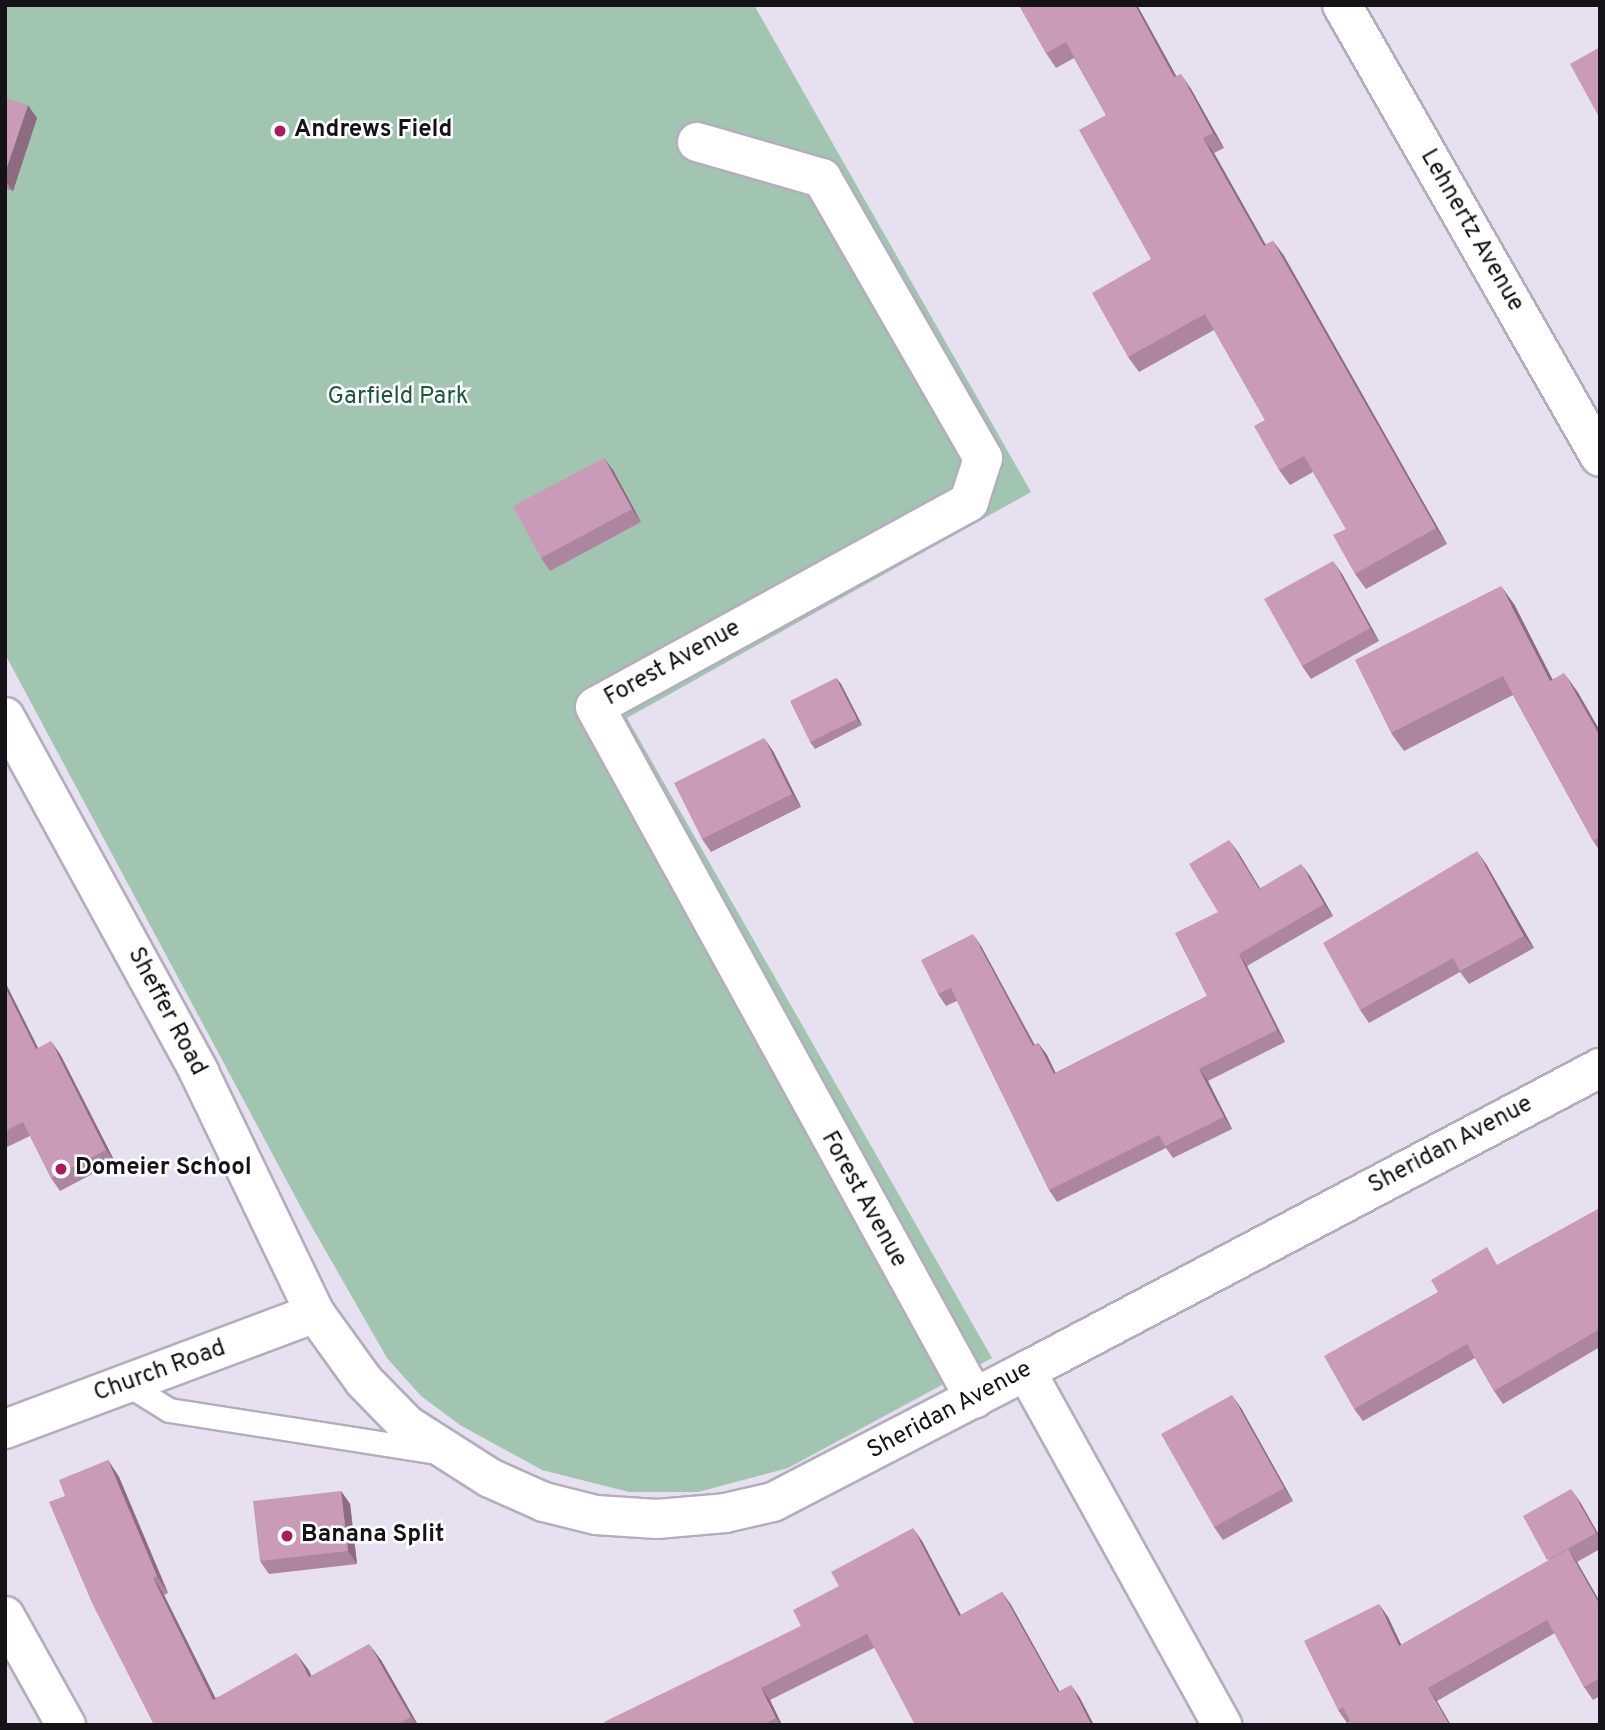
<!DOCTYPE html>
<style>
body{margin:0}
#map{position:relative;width:1605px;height:1730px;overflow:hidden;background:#e6e0f0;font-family:Overpass,sans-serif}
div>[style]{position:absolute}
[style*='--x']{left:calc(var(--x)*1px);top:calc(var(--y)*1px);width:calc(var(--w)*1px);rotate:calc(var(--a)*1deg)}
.green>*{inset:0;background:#a2c5b1}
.roads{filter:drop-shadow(2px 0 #b3adbd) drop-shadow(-2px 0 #b3adbd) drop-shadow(0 2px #b3adbd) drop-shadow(0 -2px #b3adbd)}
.lane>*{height:23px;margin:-11.5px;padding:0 11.5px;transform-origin:11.5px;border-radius:11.5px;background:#fff}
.street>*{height:38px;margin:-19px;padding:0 19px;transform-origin:19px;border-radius:19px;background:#fff}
.secondary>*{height:38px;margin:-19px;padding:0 19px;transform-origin:19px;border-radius:19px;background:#fff}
.wall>*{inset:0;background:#ad859e}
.shaded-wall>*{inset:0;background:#8d6c81}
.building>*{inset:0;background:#c99bb8}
.dots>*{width:19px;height:19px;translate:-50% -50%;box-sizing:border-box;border:4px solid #fff;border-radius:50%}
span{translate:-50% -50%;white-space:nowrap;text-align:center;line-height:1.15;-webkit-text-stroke:5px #fff;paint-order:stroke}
.poi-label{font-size:24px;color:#151318;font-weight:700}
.left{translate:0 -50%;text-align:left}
.street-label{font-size:24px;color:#151318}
.park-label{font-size:24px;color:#1b573c}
.frame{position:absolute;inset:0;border:7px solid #151318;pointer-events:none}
</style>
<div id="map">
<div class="green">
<i style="clip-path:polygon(5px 5px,754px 5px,1031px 492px,627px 718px,992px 1358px,788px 1468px,698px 1492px,629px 1492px,542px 1470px,460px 1425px,421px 1396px,387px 1358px,304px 1213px,5px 654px)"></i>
</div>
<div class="roads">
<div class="lane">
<i style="--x:127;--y:1384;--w:49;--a:31.8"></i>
<i style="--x:169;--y:1410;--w:266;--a:8.9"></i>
</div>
<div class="street">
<i style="--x:1342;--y:5;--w:520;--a:60.28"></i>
<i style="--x:697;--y:142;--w:130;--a:16.1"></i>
<i style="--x:822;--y:178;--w:323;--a:60.1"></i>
<i style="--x:983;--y:458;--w:46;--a:107.7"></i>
<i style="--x:969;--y:502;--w:426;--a:151.3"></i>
<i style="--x:595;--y:707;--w:789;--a:61.23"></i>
<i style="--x:1026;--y:1371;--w:649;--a:-27.83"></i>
<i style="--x:5;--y:1616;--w:125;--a:60.8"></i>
</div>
<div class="secondary">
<i style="--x:5;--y:717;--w:405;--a:61.3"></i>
<i style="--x:199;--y:1072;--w:267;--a:64.3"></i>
<i style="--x:315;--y:1313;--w:84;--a:54.2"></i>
<i style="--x:364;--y:1381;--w:62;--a:45.7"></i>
<i style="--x:407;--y:1425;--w:98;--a:32.6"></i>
<i style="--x:490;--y:1478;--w:59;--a:24"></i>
<i style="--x:544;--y:1502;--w:54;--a:14"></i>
<i style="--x:596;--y:1515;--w:61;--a:3.8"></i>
<i style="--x:657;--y:1519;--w:68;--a:-5"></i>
<i style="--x:725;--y:1513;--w:49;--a:-12.9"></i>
<i style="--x:773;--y:1502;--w:285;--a:-27.4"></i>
<i style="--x:1026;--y:1371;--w:405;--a:61"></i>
<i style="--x:5;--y:1429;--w:331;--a:-20.5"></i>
</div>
</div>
<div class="wall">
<i style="clip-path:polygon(1019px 5px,1137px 5px,1176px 76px,1191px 89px,1224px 148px,1214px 153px,1265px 245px,1273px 241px,1284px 256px,1447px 544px,1366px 589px,1355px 574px,1346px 529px,1313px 472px,1290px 485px,1279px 470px,1265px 420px,1214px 330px,1139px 372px,1128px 357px,1151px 259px,1106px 115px,1074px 58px,1056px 68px,1046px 53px)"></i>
<i style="clip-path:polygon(5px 98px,37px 118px,13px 191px,5px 188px)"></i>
<i style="clip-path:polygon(613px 470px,641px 522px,550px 571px,541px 558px)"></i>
<i style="clip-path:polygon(1342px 574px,1379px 641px,1311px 679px,1302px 666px)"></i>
<i style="clip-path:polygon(1514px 604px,1552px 679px,1577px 691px,1600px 731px,1600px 851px,1593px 841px,1513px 695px,1404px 751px,1391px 733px)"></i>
<i style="clip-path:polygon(836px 678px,841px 684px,862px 725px,815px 749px,810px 742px)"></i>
<i style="clip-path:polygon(773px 751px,801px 807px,711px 852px,702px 839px)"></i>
<i style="clip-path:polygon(1238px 852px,1260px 888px,1310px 876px,1333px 916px,1247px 966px,1285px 1042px,1208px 1081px,1232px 1129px,1173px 1158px,1166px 1148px,1057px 1202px,1049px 1190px,957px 1001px,946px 1006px,938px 994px,981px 946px,1035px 1045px,1038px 1043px,1047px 1055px,1055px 1073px,1207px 996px,1218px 912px)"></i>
<i style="clip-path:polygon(1486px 864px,1534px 948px,1469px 984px,1460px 972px,1369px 1023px,1360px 1010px)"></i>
<i style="clip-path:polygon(5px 982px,38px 1048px,60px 1054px,115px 1162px,60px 1191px,51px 1178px,30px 1136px,5px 1148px)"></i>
<i style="clip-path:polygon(1600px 1208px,1600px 1347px,1503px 1404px,1494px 1391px,1475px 1358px,1363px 1421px,1354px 1409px,1499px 1264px)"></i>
<i style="clip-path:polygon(1241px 1408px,1293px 1501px,1223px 1540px,1214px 1527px)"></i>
<i style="clip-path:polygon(108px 1460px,119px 1477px,168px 1593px,164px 1595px,215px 1698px,308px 1669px,311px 1676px,381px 1660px,418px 1725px,154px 1725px,65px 1496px)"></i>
<i style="clip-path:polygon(341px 1491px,350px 1504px,357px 1564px,269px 1574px,260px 1561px)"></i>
<i style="clip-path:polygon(1580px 1502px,1600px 1537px,1600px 1549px,1577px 1562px,1600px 1602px,1600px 1696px,1593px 1700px,1584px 1687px,1555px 1633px,1437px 1701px,1347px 1723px,1338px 1710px,1388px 1617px,1401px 1645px,1548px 1561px)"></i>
<i style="clip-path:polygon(922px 1541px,961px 1615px,1002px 1592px,1011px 1605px,1059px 1691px,1080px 1698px,874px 1648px,770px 1700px,782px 1725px,606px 1725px,801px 1626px,839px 1586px)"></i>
</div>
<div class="shaded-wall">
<i style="clip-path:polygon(1135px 5px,1137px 5px,1185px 92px,1174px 77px)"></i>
<i style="clip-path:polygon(1181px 74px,1191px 89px,1224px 148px,1213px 133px)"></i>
<i style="clip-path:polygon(28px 105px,37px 118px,13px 191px,5px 180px,5px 173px)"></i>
<i style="clip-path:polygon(1203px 138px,1214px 153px,1275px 261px,1264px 246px)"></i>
<i style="clip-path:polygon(1273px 241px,1284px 256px,1447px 544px,1436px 528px)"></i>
<i style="clip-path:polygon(604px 458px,613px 470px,641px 522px,632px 509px)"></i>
<i style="clip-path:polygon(1333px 561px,1342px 574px,1379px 641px,1370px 628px)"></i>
<i style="clip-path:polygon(1501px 586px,1514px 604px,1563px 700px,1550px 681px)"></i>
<i style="clip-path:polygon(1564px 673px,1577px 691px,1600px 731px,1600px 736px)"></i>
<i style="clip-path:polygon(836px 678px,841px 684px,862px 725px,857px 719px)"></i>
<i style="clip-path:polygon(764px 738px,773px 751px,801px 807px,792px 794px)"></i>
<i style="clip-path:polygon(1229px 840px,1238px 852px,1267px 901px,1259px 889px)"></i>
<i style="clip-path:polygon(1477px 851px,1486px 864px,1534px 948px,1524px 936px)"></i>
<i style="clip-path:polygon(1301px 864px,1310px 876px,1333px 916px,1324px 904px)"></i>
<i style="clip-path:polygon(973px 934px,981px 946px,1041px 1058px,1033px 1046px)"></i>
<i style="clip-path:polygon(1239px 954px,1247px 966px,1285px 1042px,1277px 1030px)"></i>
<i style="clip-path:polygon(5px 982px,45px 1062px,36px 1049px,5px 987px)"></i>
<i style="clip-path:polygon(51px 1041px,60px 1054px,115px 1162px,106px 1150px)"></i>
<i style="clip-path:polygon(1038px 1043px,1047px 1055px,1062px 1086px,1054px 1074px)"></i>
<i style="clip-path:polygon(1199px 1069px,1208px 1081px,1232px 1129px,1224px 1117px)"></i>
<i style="clip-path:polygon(1232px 1395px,1241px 1408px,1293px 1501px,1284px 1488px)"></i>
<i style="clip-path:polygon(108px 1460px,119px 1477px,168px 1593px,157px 1576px)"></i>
<i style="clip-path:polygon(1571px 1489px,1580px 1502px,1600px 1537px,1600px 1539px)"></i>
<i style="clip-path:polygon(341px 1491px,350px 1504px,357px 1564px,348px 1551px)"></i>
<i style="clip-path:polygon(913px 1528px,922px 1541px,968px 1629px,959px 1616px)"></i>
<i style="clip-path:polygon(1568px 1549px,1577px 1562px,1600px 1602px,1600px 1605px)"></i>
<i style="clip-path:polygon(153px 1578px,164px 1595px,225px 1717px,213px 1700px)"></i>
<i style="clip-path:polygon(1002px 1592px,1011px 1605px,1067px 1705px,1058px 1692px)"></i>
<i style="clip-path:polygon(1379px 1604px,1388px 1617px,1408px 1659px,1399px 1646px)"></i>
<i style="clip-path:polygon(369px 1644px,381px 1660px,418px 1725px,411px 1717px)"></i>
<i style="clip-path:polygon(296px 1653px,308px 1669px,321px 1694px,309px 1677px)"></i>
<i style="clip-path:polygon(1071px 1685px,1080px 1698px,1094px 1725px,1091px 1725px)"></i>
<i style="clip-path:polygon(761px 1688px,770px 1700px,782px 1725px,776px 1718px)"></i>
<i style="clip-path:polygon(1428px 1688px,1437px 1701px,1451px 1725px,1449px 1725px)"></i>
</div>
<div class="building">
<i style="clip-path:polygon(1019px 5px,1135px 5px,1174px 77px,1181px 74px,1213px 133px,1203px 138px,1264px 246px,1273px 241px,1436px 528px,1355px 574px,1333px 535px,1346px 529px,1304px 456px,1279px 470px,1254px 426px,1265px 420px,1205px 314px,1128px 357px,1092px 293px,1151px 259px,1079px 130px,1106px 115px,1066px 42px,1046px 53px)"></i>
<i style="clip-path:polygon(1600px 47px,1600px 119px,1570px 64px)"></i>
<i style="clip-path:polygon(5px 98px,28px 105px,5px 173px)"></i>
<i style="clip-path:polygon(604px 458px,632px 509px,541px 558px,513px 506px)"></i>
<i style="clip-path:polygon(1333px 561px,1370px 628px,1302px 666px,1264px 599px)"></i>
<i style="clip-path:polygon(1501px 586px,1550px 681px,1564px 673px,1600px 736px,1600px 837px,1593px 841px,1503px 676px,1391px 733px,1355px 660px)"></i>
<i style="clip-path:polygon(836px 678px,857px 719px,810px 742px,790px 701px)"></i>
<i style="clip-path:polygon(764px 738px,792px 794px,702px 839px,674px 783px)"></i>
<i style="clip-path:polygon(1229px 840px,1259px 889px,1301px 864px,1324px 904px,1239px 954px,1277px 1030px,1199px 1069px,1224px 1117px,1165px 1146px,1159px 1135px,1049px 1190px,951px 988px,938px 994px,921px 960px,973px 934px,1033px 1046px,1038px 1043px,1054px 1074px,1207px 996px,1175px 933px,1218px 912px,1189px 864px)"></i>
<i style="clip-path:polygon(1477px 851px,1524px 936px,1460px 971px,1453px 958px,1360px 1010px,1323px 943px)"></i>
<i style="clip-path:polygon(5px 987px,36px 1049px,51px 1041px,106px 1150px,51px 1178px,23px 1122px,5px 1131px)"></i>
<i style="clip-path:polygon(1600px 1208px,1600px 1329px,1494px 1391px,1467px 1344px,1354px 1409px,1324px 1356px,1438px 1292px,1431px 1280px,1487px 1247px,1497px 1265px)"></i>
<i style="clip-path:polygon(1232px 1395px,1284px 1488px,1214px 1527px,1161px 1434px)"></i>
<i style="clip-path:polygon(108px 1460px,157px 1576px,153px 1578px,213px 1700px,296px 1653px,309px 1677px,369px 1644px,411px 1717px,396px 1725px,154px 1725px,92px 1603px,49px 1502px,65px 1496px,59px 1480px)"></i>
<i style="clip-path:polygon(1571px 1489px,1596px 1533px,1547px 1560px,1523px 1516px)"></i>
<i style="clip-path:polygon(341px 1491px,348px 1551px,260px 1561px,253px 1501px)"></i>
<i style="clip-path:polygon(913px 1528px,959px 1616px,1002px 1592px,1058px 1692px,1071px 1685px,1091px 1725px,915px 1725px,867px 1634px,761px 1688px,776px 1718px,762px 1725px,606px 1725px,604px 1722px,801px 1626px,793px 1610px,839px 1586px,831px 1572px)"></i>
<i style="clip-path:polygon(1568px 1549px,1600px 1605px,1600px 1678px,1584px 1687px,1547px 1620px,1428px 1688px,1449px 1725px,1352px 1725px,1343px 1707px,1338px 1710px,1304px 1641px,1379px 1604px,1399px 1646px)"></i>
</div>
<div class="dots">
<i style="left:280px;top:131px;background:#a91d5e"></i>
<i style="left:61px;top:1169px;background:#a91d5e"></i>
<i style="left:287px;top:1536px;background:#a91d5e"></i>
</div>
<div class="poi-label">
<span class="left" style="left:294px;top:131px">Andrews Field</span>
<span class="left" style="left:75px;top:1169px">Domeier School</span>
<span class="left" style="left:301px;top:1536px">Banana Split</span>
</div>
<div class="street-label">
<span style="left:1471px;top:231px;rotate:60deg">Lehnertz Avenue</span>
<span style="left:673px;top:664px;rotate:-29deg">Forest Avenue</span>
<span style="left:166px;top:1012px;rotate:62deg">Sheffer Road</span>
<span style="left:1451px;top:1146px;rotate:-28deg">Sheridan Avenue</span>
<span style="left:863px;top:1200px;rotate:61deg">Forest Avenue</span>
<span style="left:160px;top:1372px;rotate:-20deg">Church Road</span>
<span style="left:950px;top:1411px;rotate:-28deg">Sheridan Avenue</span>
</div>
<div class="park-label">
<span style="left:398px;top:398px">Garfield Park</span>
</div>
<div class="frame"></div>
</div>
